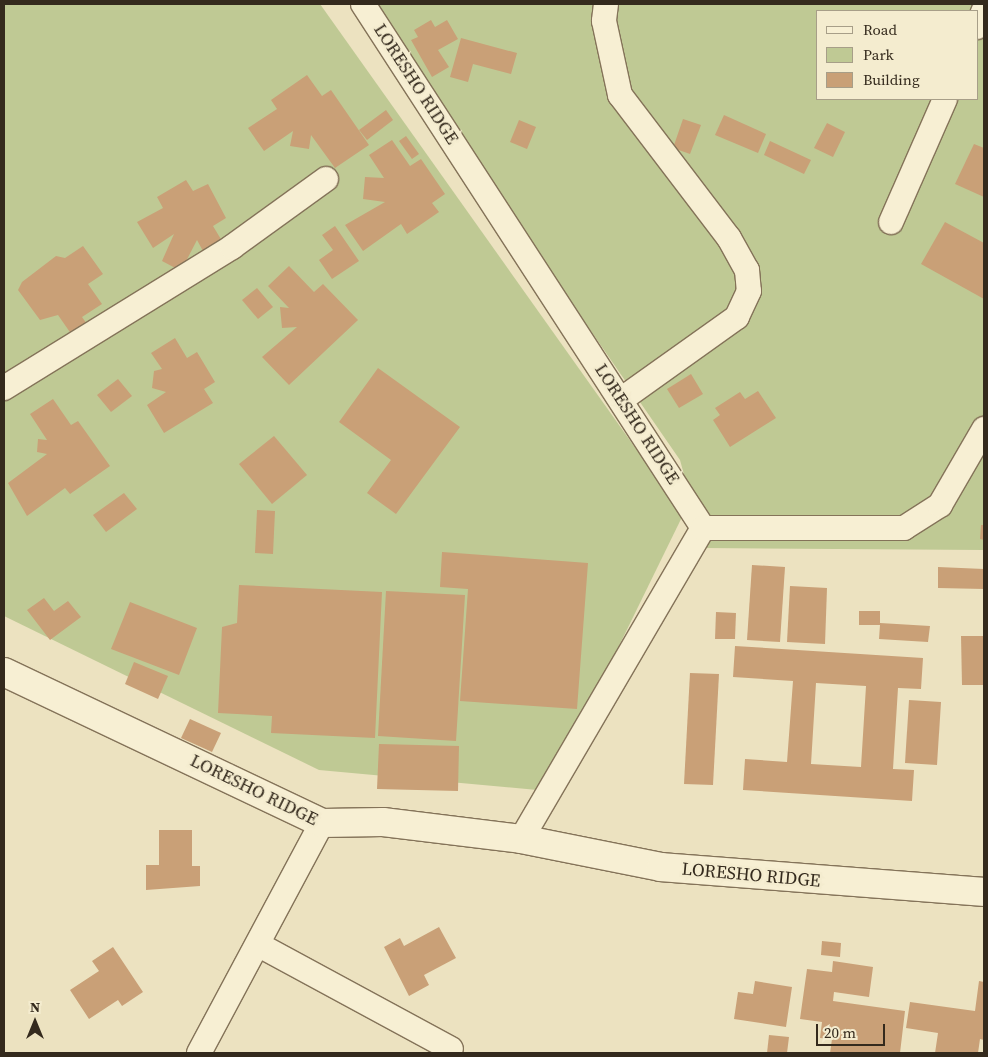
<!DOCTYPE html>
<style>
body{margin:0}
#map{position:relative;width:988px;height:1057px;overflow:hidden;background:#ece2c0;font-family:"Source Serif 4",serif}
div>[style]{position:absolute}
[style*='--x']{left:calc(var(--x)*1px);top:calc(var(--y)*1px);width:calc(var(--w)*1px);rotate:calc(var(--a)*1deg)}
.green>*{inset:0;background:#bfc994}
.building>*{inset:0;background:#c9a077}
.roads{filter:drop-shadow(1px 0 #847359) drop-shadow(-1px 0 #847359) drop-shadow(0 1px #847359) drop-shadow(0 -1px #847359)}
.minor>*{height:24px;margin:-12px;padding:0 12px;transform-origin:12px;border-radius:12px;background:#f7efd3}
.tertiary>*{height:28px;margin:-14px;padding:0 14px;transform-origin:14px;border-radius:14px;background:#f7efd3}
span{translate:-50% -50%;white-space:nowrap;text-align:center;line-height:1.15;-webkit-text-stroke:5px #f4eccf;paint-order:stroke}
.street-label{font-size:18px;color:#342a1d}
.frame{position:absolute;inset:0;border:5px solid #342a1d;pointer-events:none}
.legend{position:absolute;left:816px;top:10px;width:162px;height:90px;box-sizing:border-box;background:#f4eccf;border:1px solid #a79e88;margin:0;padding:6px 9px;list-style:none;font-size:15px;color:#342a1d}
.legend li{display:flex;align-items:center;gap:10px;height:25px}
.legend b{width:25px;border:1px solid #a79e88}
.north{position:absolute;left:10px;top:997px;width:50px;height:50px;-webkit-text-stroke:4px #f4eccf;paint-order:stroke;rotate:0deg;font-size:14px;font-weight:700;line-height:20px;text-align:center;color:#342a1d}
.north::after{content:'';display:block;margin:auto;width:18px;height:22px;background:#342a1d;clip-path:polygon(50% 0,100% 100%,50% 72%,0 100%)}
.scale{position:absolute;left:816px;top:1024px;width:69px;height:22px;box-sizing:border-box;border:2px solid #342a1d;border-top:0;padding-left:6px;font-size:15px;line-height:18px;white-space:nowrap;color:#342a1d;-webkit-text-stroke:4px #f4eccf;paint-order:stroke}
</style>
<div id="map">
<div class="green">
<i style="clip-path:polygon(4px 4px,320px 4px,683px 515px,548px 791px,319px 770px,4px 616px)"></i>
<i style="clip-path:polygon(evenodd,365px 4px,984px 4px,984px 550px,704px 548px,680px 460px,365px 4px,817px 11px,977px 11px,977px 99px,817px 99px,817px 11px)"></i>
</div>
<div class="building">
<i style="clip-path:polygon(431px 20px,435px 27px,447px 20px,458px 39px,438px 50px,449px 67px,432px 77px,411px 40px,418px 37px,414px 30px)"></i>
<i style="clip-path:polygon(461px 38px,517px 53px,511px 74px,473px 64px,468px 82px,450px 77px)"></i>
<i style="clip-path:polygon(307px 75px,322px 96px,331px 90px,369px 145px,335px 168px,311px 135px,309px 149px,290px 146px,293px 131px,264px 151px,248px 128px,277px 109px,271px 100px)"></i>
<i style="clip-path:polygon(386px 110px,393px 120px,367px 140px,359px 130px)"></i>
<i style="clip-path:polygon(724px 115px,766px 134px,758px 153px,715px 135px)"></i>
<i style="clip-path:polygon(683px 119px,701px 125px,690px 154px,673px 148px)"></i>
<i style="clip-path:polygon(519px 120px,536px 127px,527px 149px,510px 142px)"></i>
<i style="clip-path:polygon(827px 123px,845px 132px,833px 157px,814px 148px)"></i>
<i style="clip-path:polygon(406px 136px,419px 154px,412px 159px,399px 141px)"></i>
<i style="clip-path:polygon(392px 140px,410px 166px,421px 159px,445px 194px,432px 203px,439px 212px,407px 234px,401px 224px,363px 251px,345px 225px,385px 202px,363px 199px,365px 177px,384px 178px,369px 155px)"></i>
<i style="clip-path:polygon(770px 141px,811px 160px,804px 174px,764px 155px)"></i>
<i style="clip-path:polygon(974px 144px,984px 148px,984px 197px,955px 184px)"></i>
<i style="clip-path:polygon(186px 180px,193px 191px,208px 184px,226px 218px,213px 226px,222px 241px,203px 251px,197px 240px,181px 271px,162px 261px,174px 234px,153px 248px,137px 222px,163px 208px,157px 197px)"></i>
<i style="clip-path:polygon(945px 222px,984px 243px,984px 299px,921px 264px)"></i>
<i style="clip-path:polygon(335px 226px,359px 261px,332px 279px,319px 260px,333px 250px,322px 235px)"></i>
<i style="clip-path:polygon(83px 246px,103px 274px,88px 284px,102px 304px,82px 317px,89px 327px,74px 338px,58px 315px,40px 320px,18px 290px,22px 282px,56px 256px,65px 258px)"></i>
<i style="clip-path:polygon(289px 266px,314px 292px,323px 284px,358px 320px,289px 385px,262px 357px,297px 327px,282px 328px,280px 307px,289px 308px,268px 286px)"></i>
<i style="clip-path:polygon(257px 288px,273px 307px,258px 319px,242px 300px)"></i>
<i style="clip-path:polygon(175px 338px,187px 358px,197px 352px,215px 382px,204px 389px,213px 403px,164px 433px,147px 405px,166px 392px,152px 388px,154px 371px,162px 369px,151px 353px)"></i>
<i style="clip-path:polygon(378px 368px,460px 427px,396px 514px,367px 493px,391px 460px,339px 422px)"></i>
<i style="clip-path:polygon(691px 374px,703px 394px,679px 408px,667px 389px)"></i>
<i style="clip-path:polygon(118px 379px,132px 396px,111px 412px,97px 395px)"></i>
<i style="clip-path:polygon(758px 391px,776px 418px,730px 447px,713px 420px,720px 415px,715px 408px,740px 392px,745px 399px)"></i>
<i style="clip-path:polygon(53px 399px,71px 425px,78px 421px,110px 466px,70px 494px,65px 488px,27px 516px,8px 483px,47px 454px,37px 452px,38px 439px,47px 440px,30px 414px)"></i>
<i style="clip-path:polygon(274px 436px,307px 475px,272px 504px,239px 464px)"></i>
<i style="clip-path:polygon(124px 493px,137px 509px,106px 532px,93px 515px)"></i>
<i style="clip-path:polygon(257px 510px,275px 511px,273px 554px,255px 553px)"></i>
<i style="clip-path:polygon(981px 525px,984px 525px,984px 540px,980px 539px)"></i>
<i style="clip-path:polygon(442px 552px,588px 563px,577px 709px,460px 701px,468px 589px,440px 587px)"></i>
<i style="clip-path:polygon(752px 565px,785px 567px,780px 642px,747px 640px)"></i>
<i style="clip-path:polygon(938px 567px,984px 569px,984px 589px,938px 588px)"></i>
<i style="clip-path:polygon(239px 585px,382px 592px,375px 738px,271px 733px,272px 716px,218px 713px,222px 627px,237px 623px)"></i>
<i style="clip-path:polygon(790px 586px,827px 588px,825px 644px,787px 642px)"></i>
<i style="clip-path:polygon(386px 591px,465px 595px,456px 741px,378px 736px)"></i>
<i style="clip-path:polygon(44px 598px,54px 611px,68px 601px,81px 617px,50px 640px,27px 610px)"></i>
<i style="clip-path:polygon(130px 602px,197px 628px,179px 675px,111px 649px)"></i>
<i style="clip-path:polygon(859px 611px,880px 611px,880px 623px,930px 626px,928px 642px,879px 639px,880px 625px,859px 625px)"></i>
<i style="clip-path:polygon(716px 612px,736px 613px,735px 639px,715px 639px)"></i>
<i style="clip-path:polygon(961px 636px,984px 636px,984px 685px,962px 685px)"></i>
<i style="clip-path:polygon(evenodd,735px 646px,923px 658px,921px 689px,898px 688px,893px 769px,914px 770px,912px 801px,743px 790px,745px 759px,787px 762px,793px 681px,733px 677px,735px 646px,816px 683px,866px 686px,861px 767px,811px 764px,816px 683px)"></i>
<i style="clip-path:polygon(134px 662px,168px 676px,158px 699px,125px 684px)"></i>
<i style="clip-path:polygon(690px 673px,719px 674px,713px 785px,684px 784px)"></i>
<i style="clip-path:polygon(909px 700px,941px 702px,937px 765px,905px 763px)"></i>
<i style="clip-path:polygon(190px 719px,221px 733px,212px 752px,181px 738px)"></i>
<i style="clip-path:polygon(379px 744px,459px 746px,458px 791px,377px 789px)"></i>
<i style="clip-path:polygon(159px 830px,192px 830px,192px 866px,200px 866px,200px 886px,146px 890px,146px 865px,159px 865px)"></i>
<i style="clip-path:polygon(439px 927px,456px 958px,424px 975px,429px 985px,409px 996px,384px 947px,400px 938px,404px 946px)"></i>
<i style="clip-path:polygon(822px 941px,841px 943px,840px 957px,821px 955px)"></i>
<i style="clip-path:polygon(113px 947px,143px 992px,122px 1006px,118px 1000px,89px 1019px,70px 990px,99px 971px,92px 961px)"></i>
<i style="clip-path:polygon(833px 961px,873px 967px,869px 997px,834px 992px,833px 1001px,905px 1011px,900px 1053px,830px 1053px,832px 1039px,820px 1038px,822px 1022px,800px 1019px,807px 969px,832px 972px)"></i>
<i style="clip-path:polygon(755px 981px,792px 987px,786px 1027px,734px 1019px,738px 992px,753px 994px)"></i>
<i style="clip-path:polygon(979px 981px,984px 982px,984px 1040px,980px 1039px,978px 1053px,935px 1053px,938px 1033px,906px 1028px,910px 1002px,975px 1011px)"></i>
<i style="clip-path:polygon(769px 1035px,789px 1037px,787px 1053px,767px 1053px)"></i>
</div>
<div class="roads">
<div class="minor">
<i style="--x:363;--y:4;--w:625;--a:57.02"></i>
<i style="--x:703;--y:528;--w:360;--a:120.3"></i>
<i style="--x:606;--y:4;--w:17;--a:97"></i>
<i style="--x:604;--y:21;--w:76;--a:77.8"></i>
<i style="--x:620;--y:95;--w:180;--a:52.7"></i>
<i style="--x:729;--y:238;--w:37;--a:61"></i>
<i style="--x:747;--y:270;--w:21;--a:85"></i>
<i style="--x:749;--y:291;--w:29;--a:115"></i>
<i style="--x:737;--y:317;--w:141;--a:144.5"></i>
<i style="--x:977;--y:27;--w:18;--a:-68"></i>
<i style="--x:891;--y:222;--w:134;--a:-66.3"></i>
<i style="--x:4;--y:388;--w:268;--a:-31.7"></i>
<i style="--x:232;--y:247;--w:116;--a:-35.9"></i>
<i style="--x:703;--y:528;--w:201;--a:0"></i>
<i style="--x:904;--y:528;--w:43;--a:-32.6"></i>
<i style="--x:940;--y:505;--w:88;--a:-59.9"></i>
<i style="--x:259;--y:945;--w:218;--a:28.4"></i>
<i style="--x:199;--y:1053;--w:261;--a:-61.9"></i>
</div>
<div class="tertiary">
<i style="--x:4;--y:672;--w:352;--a:25.4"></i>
<i style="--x:322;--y:823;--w:61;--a:-0.9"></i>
<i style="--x:383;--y:822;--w:139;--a:7"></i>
<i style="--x:521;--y:839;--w:143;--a:11.3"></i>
<i style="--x:661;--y:867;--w:324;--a:4.4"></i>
</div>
</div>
<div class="street-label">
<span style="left:416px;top:84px;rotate:57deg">LORESHO RIDGE</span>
<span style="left:637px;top:424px;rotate:57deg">LORESHO RIDGE</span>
<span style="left:254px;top:790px;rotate:26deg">LORESHO RIDGE</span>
<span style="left:751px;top:875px;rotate:5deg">LORESHO RIDGE</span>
</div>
<div class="frame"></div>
<ul class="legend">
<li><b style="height:6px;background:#f7efd3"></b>Road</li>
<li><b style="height:14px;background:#bfc994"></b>Park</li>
<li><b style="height:14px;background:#c9a077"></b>Building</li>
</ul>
<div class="north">N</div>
<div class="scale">20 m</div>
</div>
